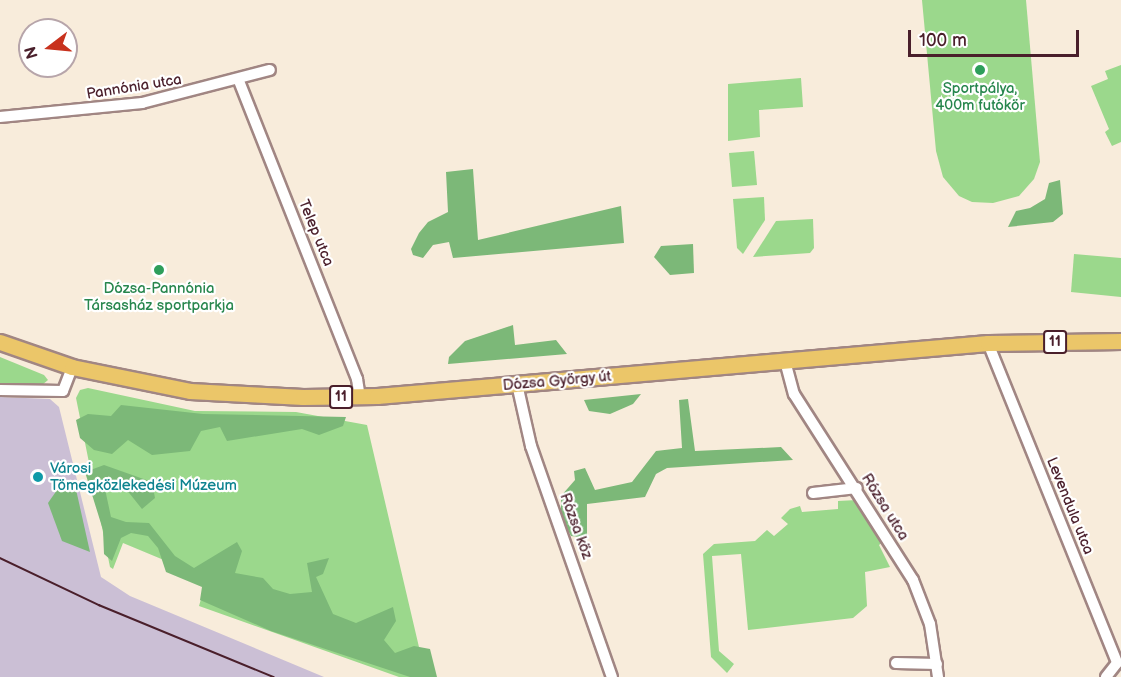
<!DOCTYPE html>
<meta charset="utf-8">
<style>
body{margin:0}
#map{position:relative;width:1121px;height:677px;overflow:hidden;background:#f8ecdb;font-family:"Balsamiq Sans",sans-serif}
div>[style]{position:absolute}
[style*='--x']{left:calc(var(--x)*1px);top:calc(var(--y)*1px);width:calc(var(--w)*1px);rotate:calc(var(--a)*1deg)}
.industrial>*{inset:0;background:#cbbfd5}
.green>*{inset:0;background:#9bd88c}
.forest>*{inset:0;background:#7cb878}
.roads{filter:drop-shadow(2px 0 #a18683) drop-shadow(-2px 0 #a18683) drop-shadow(0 2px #a18683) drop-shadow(0 -2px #a18683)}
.street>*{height:10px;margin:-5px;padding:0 5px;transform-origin:5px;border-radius:5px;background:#fff}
.primary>*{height:15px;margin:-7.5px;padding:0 7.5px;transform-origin:7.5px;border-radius:7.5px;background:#ebc669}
.tram>*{height:1.5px;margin:-0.75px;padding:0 0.75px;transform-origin:0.75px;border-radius:0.75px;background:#4a1f2b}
.dots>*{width:16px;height:16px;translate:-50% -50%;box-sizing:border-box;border:3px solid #fff;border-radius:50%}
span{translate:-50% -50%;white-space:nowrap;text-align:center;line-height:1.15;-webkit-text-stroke:4.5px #fff;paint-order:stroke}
.shield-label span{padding:2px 4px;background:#fff;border:2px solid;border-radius:4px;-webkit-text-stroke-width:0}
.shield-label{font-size:14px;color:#4a1f2b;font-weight:700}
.street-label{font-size:15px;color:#4a1f2b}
.leisure-label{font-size:15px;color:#27864d}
.culture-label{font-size:15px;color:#0d838f}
.left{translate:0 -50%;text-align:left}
.north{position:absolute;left:18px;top:18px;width:60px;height:60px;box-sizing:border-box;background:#fff;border:2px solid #b7a5aa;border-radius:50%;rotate:254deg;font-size:16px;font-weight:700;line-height:24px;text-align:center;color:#4a1f2b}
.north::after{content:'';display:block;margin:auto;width:21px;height:27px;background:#c8321e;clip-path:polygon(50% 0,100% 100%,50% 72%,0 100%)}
.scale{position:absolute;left:908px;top:30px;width:171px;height:27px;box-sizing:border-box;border:3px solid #4a1f2b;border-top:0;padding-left:8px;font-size:18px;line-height:21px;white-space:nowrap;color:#4a1f2b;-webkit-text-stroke:4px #fff;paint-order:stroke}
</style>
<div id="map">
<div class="industrial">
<i style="clip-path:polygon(0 397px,50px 399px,59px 407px,101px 577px,130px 596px,324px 677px,0 677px)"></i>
</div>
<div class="green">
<i style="clip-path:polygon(922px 0,1026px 0,1040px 162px,1034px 179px,1019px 196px,993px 203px,972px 202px,959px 196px,943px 177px,936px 151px)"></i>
<i style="clip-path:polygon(1121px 65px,1121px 142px,1112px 146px,1105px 132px,1109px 129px,1091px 86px,1108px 79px,1105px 71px)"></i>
<i style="clip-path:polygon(801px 78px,803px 107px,759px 110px,760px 137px,728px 141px,728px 84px)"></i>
<i style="clip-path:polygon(754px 151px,757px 185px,732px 187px,729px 153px)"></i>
<i style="clip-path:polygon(764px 197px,765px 220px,743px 254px,737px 248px,733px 199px)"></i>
<i style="clip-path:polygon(813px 219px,814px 248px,810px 253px,753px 257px,776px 221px)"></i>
<i style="clip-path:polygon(1074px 254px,1121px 258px,1121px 297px,1071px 292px)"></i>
<i style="clip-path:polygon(0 357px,44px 375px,48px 380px,42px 385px,0 383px)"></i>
<i style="clip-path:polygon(88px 388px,195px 411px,296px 412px,367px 425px,426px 677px,399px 677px,199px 606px,207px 578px,123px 543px,113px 569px,110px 567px,76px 398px,80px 390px)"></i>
<i style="clip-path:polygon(857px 500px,884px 541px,879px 545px,890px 567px,865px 572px,867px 606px,853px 618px,748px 630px,741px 554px,712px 556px,719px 651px,734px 664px,727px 673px,711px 657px,703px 554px,714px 544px,755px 541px,767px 530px,774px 536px,788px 524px,781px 518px,790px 509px,800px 506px,802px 512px,838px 509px,838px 501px)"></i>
</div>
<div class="forest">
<i style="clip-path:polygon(473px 169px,478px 240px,621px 206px,624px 243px,453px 258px,449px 242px,433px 245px,423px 258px,413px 255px,411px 249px,419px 233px,428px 222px,448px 212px,446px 172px)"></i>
<i style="clip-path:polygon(1060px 180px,1063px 214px,1053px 222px,1008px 227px,1016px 211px,1030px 208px,1045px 199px,1049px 183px)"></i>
<i style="clip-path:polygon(693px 244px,694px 273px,670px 275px,654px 257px,661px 246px)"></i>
<i style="clip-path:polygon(513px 325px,515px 345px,556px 340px,567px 354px,448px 364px,449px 357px,465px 341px)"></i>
<i style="clip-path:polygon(641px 394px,633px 404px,610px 414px,589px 411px,584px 400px)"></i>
<i style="clip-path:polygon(688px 399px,695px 451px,781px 447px,793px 460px,667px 468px,656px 474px,645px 497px,587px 504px,587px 538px,571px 536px,561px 517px,561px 496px,575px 480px,574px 471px,585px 468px,595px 490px,632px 482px,656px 451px,682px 448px,679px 400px)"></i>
<i style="clip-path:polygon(121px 405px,203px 414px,346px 417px,343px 426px,319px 435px,302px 429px,227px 441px,220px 427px,201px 431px,190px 451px,152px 455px,128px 440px,112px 454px,94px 450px,80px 438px,76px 420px,88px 414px,111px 416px)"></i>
<i style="clip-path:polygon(104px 465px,152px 482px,155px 498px,142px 509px,122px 484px,110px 483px,105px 489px,111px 517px,126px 522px,149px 523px,175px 556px,194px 568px,237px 542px,242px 551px,235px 573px,263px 578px,273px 589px,290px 594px,312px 592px,307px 563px,329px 558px,323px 574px,316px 577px,333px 614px,356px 623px,393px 607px,396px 621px,384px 640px,395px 653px,414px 646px,430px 649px,437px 677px,410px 677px,271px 631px,200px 600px,202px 587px,166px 572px,158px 548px,148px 536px,131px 533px,121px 538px,112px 561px,104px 554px,103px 530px,85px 472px)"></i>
<i style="clip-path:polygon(75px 485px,90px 552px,62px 541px,48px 503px,57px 490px)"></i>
</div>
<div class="roads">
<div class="street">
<i style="--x:239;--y:81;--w:321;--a:68.4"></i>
<i style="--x:357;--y:379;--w:18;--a:81"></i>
<i style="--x:0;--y:117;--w:143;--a:-5.6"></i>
<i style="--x:142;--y:103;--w:132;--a:-14.5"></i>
<i style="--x:988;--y:343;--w:345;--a:68"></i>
<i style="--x:1117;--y:663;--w:18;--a:128"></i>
<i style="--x:785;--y:361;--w:34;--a:75"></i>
<i style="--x:794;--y:394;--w:221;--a:57.4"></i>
<i style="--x:913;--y:580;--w:47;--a:68.9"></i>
<i style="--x:930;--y:624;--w:54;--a:81.4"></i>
<i style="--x:517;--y:384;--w:64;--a:77.3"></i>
<i style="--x:531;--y:446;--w:245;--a:70.7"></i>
<i style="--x:0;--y:390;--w:63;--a:0.9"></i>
<i style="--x:63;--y:391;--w:26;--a:-69"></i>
<i style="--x:813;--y:493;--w:44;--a:-6.5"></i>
<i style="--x:896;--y:663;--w:41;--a:1.4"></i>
</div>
<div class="primary">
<i style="--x:0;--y:342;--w:76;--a:19.1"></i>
<i style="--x:72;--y:367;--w:120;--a:11.5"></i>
<i style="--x:190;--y:391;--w:113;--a:3"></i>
<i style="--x:303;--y:397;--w:74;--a:-0.8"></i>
<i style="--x:377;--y:396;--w:613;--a:-4.96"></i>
<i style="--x:988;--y:343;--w:133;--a:-0.9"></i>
</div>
</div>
<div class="tram">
<i style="--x:0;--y:558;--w:110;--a:25.4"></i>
<i style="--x:99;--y:605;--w:189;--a:22.4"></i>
</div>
<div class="dots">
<i style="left:980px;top:70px;background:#2e9e5b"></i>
<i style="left:159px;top:270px;background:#2e9e5b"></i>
<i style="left:38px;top:477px;background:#0f9aa8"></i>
</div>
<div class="shield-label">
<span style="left:1055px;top:342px">11</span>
<span style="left:341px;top:397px">11</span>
</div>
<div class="street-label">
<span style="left:134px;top:87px;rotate:-9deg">Pannónia utca</span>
<span style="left:316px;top:233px;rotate:68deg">Telep utca</span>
<span style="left:557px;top:381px;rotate:-5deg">Dózsa György út</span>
<span style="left:1070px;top:506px;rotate:68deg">Levendula utca</span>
<span style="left:885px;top:507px;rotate:58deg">Rózsa utca</span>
<span style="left:576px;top:526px;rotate:70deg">Rózsa köz</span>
</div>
<div class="leisure-label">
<span style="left:980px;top:97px">Sportpálya,<br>400m futókör</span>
<span style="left:159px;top:297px">Dózsa-Pannónia<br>Társasház sportparkja</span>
</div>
<div class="culture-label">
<span class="left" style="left:50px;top:477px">Városi<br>Tömegközlekedési Múzeum</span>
</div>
<div class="north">N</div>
<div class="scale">100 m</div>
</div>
